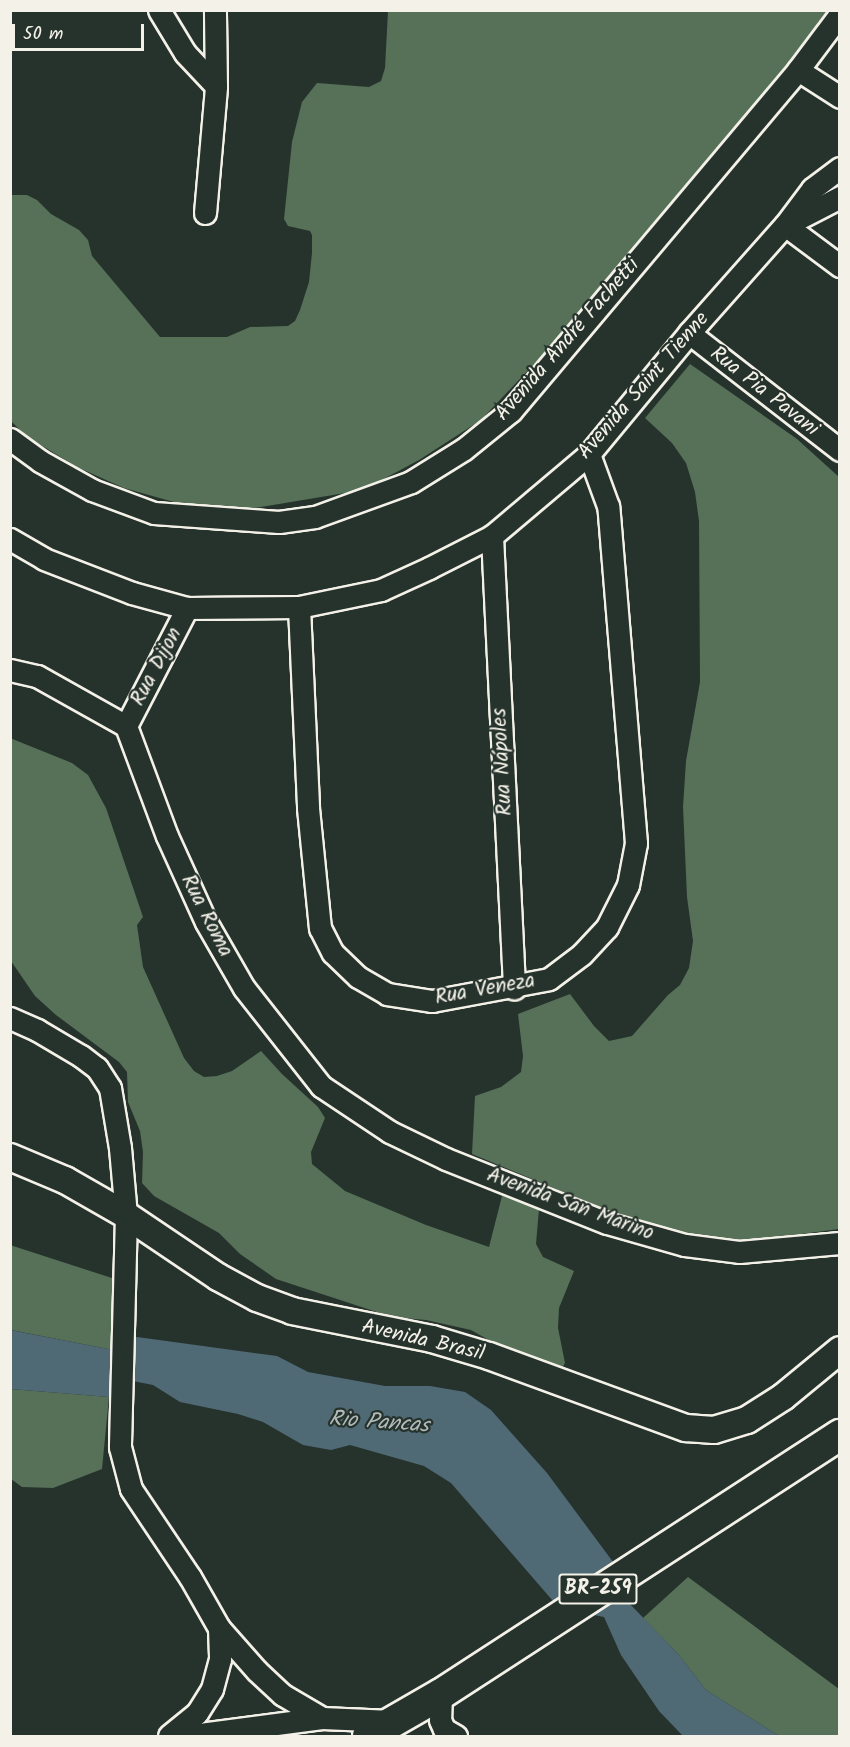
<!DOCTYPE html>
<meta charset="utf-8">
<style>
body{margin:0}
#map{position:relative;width:850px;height:1747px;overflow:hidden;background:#26332d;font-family:Kalam,sans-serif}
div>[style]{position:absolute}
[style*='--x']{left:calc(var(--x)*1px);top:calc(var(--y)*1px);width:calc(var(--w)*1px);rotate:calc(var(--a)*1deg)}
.green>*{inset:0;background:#567158}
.water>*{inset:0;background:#506a75}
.roads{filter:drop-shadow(2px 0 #f4f1e8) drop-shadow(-2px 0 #f4f1e8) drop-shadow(0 2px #f4f1e8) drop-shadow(0 -2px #f4f1e8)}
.minor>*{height:21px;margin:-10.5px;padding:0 10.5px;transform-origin:10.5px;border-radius:10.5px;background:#26332d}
.major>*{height:26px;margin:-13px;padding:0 13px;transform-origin:13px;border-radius:13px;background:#26332d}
.highway>*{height:30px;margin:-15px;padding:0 15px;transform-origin:15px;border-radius:15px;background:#26332d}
span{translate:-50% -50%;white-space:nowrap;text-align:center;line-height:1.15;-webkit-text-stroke:4.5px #26332d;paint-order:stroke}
.shield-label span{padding:2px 4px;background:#26332d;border:2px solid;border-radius:4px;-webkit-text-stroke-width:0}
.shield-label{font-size:20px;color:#f4f1e8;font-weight:700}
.street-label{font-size:21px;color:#f4f1e8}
.water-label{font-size:22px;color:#b2bbba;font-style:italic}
.frame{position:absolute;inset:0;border:12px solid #f4f1e8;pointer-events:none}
.scale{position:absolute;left:12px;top:24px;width:132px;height:27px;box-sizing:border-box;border:3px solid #f4f1e8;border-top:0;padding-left:8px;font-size:18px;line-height:21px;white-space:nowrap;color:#f4f1e8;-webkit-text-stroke:4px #26332d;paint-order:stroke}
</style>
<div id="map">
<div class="green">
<i style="clip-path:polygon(388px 11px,832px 11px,821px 30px,707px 159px,601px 293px,481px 420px,419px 460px,363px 490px,255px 508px,188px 506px,124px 488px,77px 467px,26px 436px,11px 421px,10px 195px,27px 195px,37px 200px,51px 214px,79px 230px,88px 240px,92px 256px,160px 337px,227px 337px,250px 327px,288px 326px,295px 321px,300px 310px,309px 282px,312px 253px,312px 235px,310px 231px,288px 226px,284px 219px,292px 142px,302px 102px,317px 83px,369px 87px,381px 81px,385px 68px)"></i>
<i style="clip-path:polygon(690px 364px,797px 439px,839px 477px,839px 1229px,749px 1241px,684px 1233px,605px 1209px,472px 1154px,475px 1096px,501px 1087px,521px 1072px,523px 1056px,518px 1014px,570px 994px,594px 1026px,609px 1041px,632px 1036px,668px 995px,680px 985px,689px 968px,693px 941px,687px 897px,683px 807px,686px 761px,700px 682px,699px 521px,695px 492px,686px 463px,672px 443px,645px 418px)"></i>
<i style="clip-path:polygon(10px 738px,72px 763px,88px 775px,106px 808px,143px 917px,137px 925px,143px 967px,184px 1058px,194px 1071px,204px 1077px,217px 1076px,232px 1071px,261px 1051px,282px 1074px,318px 1107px,325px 1118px,311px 1152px,312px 1164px,345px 1191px,426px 1225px,489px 1247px,502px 1196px,539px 1209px,536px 1244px,543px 1257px,574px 1271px,559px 1308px,558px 1328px,565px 1363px,562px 1368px,551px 1370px,535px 1366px,471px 1330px,426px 1320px,392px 1317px,276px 1279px,240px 1254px,219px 1233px,154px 1196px,142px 1183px,143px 1152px,140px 1131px,128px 1102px,127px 1072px,119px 1062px,56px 1015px,35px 996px,11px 961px)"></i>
<i style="clip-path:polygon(10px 1245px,118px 1280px,113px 1350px,11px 1330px)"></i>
<i style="clip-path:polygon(10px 1389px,109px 1397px,102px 1469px,53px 1488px,22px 1487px,11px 1479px)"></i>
<i style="clip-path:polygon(688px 1577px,839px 1689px,839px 1736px,779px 1736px,706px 1690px,678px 1654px,643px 1618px)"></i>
</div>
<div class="water">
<i style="clip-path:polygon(10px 1330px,113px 1350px,137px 1337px,277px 1356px,308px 1372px,385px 1386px,430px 1386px,465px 1392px,491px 1410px,547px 1473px,619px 1570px,628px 1602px,678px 1654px,706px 1690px,779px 1736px,683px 1736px,659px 1711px,621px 1655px,604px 1617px,559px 1608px,451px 1483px,424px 1466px,350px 1445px,331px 1450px,303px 1445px,263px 1422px,238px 1414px,180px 1402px,153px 1385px,133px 1381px,109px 1397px,11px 1389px)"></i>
</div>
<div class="roads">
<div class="minor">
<i style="--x:159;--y:10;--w:50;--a:58.8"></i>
<i style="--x:185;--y:53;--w:45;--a:46.8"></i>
<i style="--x:798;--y:70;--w:50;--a:32.7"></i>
<i style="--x:205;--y:213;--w:127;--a:-85"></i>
<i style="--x:216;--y:86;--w:76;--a:-90.8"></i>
<i style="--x:788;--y:224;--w:59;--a:-27.4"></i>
<i style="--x:785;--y:225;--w:69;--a:36.7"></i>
<i style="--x:689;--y:333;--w:191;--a:37.8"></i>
<i style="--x:10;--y:439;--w:37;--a:36"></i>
<i style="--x:40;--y:461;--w:60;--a:29.1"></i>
<i style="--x:92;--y:490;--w:66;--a:20.4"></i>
<i style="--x:154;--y:513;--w:125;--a:4.1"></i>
<i style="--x:279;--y:522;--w:36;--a:-8"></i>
<i style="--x:315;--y:517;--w:102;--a:-20"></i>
<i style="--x:411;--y:482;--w:62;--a:-31.9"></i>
<i style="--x:464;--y:449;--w:60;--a:-39"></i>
<i style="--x:511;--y:411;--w:446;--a:-49.9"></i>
<i style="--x:798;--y:70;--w:70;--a:-53.1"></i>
<i style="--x:492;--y:536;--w:453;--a:87.2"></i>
<i style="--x:10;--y:539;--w:39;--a:30"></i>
<i style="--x:44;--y:559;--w:94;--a:21.1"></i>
<i style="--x:132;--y:593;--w:57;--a:15.3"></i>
<i style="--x:187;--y:608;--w:112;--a:-0.5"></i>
<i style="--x:299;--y:607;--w:84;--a:-11.7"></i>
<i style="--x:381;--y:590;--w:53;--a:-24.6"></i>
<i style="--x:429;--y:568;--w:71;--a:-26.9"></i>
<i style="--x:492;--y:536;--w:127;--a:-40.2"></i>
<i style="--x:589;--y:454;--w:157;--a:-50.4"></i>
<i style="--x:689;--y:333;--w:144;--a:-48.4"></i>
<i style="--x:785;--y:225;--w:45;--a:-53.1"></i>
<i style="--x:812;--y:189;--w:35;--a:-37"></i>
<i style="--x:299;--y:607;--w:201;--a:87.4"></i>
<i style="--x:308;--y:808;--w:121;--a:84.3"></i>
<i style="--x:320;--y:928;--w:28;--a:63"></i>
<i style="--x:333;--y:953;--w:35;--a:44"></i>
<i style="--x:358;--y:977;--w:34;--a:30"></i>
<i style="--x:387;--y:994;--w:46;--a:8.8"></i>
<i style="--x:432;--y:1001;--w:119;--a:-10.6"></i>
<i style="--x:549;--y:979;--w:41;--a:-37.1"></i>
<i style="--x:582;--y:954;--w:37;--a:-47"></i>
<i style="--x:607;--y:927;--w:47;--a:-63.4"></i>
<i style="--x:628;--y:885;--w:43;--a:-79.2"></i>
<i style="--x:636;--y:843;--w:338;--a:-94.7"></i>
<i style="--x:608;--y:506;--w:55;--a:-110.1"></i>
<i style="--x:10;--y:670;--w:28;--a:13"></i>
<i style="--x:37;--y:676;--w:102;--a:29.3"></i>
<i style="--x:126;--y:726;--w:117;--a:69.6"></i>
<i style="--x:167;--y:836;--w:94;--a:65.6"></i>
<i style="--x:206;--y:922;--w:76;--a:60.1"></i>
<i style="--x:244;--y:988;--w:125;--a:51.8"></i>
<i style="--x:321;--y:1086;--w:83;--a:33.7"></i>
<i style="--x:390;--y:1132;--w:62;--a:25.7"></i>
<i style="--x:446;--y:1159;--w:173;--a:21.7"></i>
<i style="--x:607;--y:1223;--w:81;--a:15.8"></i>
<i style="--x:685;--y:1245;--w:54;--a:7.4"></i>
<i style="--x:739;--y:1252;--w:101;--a:-5.1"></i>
<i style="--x:126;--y:726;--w:133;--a:-62.7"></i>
<i style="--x:10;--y:1018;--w:30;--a:24"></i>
<i style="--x:37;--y:1030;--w:51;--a:30.6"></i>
<i style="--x:81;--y:1056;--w:20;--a:37"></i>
<i style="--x:97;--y:1068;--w:24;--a:57"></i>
<i style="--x:110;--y:1088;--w:61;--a:80.5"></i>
<i style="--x:120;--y:1148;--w:67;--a:84.9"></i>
<i style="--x:126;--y:1215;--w:232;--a:91.5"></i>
<i style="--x:120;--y:1447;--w:43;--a:75.3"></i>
<i style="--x:131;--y:1489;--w:106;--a:56.2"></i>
<i style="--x:190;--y:1577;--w:59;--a:60.4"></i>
<i style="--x:219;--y:1628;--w:31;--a:88"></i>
<i style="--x:220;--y:1659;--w:31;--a:105"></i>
<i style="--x:212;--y:1689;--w:28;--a:122"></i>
<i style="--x:197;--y:1713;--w:36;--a:141"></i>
<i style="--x:219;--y:1628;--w:57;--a:48.5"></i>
<i style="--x:257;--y:1671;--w:35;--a:43"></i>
<i style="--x:283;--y:1695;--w:45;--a:30.5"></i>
<i style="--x:322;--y:1718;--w:70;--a:2.5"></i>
<i style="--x:441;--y:1694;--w:26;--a:92"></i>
<i style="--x:440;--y:1720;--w:10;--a:66"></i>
<i style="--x:444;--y:1729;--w:14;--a:30"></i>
<i style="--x:185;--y:1736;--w:138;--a:-7.5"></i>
</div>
<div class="major">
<i style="--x:10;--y:1157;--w:60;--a:22.7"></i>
<i style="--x:65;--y:1180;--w:70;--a:29.8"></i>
<i style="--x:126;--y:1215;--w:111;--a:34"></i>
<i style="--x:218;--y:1277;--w:44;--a:28.3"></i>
<i style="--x:257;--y:1298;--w:37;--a:20"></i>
<i style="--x:292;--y:1311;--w:143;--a:11.3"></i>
<i style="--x:432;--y:1339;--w:59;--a:16.6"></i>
<i style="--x:489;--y:1356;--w:210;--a:20.1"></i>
<i style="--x:686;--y:1428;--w:28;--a:4"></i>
<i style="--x:714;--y:1430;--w:34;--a:-17"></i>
<i style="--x:747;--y:1420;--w:43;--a:-32.6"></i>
<i style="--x:783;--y:1397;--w:74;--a:-39.5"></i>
</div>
<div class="highway">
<i style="--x:368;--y:1736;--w:84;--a:-29.9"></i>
<i style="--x:441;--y:1694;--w:476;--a:-33"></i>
</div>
</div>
<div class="shield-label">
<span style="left:598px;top:1589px">BR-259</span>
</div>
<div class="street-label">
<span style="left:568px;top:340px;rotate:-49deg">Avenida André Fachetti</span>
<span style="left:644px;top:386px;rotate:-49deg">Avenida Saint Tienne</span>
<span style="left:764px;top:392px;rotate:38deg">Rua Pia Pavani</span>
<span style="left:157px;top:667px;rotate:-62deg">Rua Dijon</span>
<span style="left:503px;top:762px;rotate:-93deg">Rua Nápoles</span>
<span style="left:206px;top:916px;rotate:63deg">Rua Roma</span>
<span style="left:485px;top:990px;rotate:-10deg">Rua Veneza</span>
<span style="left:570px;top:1205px;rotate:20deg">Avenida San Marino</span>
<span style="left:423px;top:1341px;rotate:13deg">Avenida Brasil</span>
</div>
<div class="water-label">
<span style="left:379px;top:1423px;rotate:4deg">Rio Pancas</span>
</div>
<div class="frame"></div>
<div class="scale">50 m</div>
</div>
